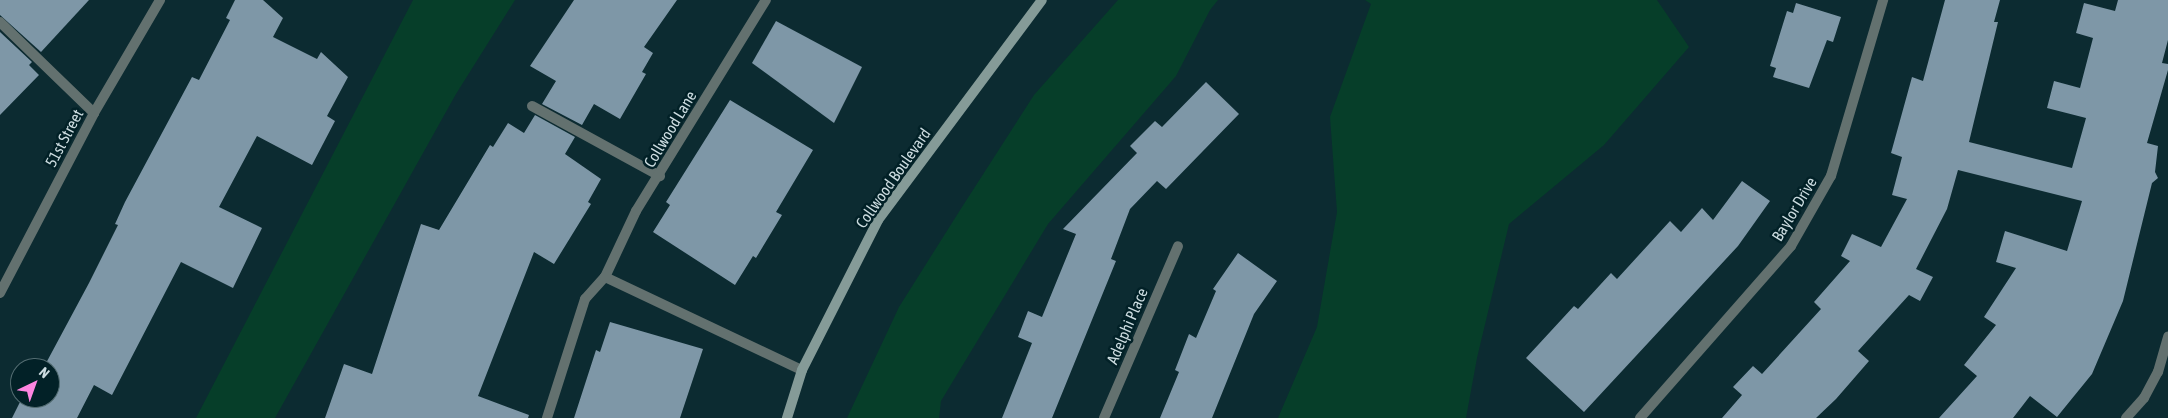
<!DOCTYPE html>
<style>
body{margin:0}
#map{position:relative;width:2168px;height:418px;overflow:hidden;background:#0c2b31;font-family:"Asap Condensed",sans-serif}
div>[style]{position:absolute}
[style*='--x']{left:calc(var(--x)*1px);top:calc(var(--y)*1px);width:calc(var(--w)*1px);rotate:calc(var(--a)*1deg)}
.green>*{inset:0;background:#063e29}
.building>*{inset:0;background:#7e97a7}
.lane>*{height:10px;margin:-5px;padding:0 5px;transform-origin:5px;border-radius:5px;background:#63716f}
.street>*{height:10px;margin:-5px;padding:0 5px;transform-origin:5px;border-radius:5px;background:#63716f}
.secondary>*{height:10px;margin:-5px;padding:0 5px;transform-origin:5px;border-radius:5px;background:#859b98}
span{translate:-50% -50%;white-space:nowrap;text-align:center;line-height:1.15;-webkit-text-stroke:5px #022127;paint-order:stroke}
.street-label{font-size:16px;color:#ccdce0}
.north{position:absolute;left:10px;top:358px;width:50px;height:50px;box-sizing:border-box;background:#022127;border:1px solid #536c71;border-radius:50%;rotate:42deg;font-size:14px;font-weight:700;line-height:20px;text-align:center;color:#ccdce0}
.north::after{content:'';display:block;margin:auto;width:18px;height:22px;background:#fe85e0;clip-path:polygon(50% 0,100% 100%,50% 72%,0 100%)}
</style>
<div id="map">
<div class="green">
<i style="clip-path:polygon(413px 0,515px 0,456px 94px,275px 418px,196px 418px)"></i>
<i style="clip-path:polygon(1118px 0,1218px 0,1210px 10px,1176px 76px,1048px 224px,941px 401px,939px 418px,847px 418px,899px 307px,962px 207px,1034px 95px)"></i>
<i style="clip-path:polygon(1365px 0,1657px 0,1689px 47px,1604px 145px,1509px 224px,1477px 358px,1466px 418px,1278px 418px,1317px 327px,1337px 212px,1330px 117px,1371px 4px)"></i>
</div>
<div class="building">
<i style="clip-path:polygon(0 0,89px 0,41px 52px,0 15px)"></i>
<i style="clip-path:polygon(235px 0,263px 0,283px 18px,273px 37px,317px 59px,321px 52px,348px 77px,327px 116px,335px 121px,312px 165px,257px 136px,219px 207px,262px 228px,233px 288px,181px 262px,112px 395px,94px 385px,77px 418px,12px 418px,22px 398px,50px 398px,50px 368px,38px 368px,40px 363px,45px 365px,89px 283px,118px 225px,115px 224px,125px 202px,192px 77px,199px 80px,230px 20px,226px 18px)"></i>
<i style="clip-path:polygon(574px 0,677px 0,644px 47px,653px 53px,642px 72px,646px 74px,620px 119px,594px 104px,582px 125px,542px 104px,556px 81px,530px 66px)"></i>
<i style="clip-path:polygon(1945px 0,2000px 0,1994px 22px,1998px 22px,1969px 142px,2072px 168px,2086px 118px,2047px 108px,2054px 81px,2080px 88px,2093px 38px,2076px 33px,2084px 3px,2115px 11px,2118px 0,2168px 0,2168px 40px,2162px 63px,2168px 64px,2168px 70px,2147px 143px,2158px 146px,2155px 172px,2158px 178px,2152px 183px,2123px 301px,2092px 374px,2057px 417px,2030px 396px,2013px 418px,1939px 418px,1977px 376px,1964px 365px,1996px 325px,1984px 317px,2016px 268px,1996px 262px,2005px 231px,2067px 251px,2082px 201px,1958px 170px,1947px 209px,1916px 269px,1933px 277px,1920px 301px,1909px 295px,1858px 351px,1869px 361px,1836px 399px,1816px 418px,1722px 418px,1742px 395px,1733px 387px,1753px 366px,1762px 374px,1821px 309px,1814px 302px,1850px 261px,1841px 256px,1852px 234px,1881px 247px,1907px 199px,1892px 195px,1902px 157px,1891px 153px,1912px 77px,1923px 81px)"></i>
<i style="clip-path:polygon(1796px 3px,1841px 17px,1833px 42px,1827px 40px,1809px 88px,1773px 77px,1776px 68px,1770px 66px,1787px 11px,1793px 13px)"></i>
<i style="clip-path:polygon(776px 21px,862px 67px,834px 123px,752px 63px)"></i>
<i style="clip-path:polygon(0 32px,32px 62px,29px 65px,39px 75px,0 115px)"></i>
<i style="clip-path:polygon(1206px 82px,1239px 114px,1166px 189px,1157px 181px,1130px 209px,1111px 259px,1116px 261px,1052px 418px,1002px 418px,1032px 343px,1018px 337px,1028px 311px,1042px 317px,1076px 234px,1063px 229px,1137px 153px,1130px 146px,1155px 121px,1162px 127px)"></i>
<i style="clip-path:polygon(730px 100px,813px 150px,776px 212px,782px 215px,756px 258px,753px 256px,735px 285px,653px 232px,670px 205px,666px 202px)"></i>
<i style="clip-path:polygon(535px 115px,575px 137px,565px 154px,601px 179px,588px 202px,591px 204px,554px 264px,534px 252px,478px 396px,529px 415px,528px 418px,325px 418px,344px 364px,372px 374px,421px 224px,439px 230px,490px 145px,493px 147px,508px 123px,524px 133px)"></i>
<i style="clip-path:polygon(1742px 181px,1770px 201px,1738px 246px,1584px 412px,1526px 358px,1574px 306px,1578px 309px,1611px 273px,1617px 279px,1670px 221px,1681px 232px,1702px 208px,1713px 220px)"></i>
<i style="clip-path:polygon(1238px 253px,1277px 281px,1254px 314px,1212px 418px,1160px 418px,1179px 372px,1175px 370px,1189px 334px,1196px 338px,1216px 291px,1213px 289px)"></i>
<i style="clip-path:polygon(610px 322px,703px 349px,680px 418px,574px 418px,596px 350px,600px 352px)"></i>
</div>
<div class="lane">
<i style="--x:0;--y:22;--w:131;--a:44.1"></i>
<i style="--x:532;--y:106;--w:146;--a:28.7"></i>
</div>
<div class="street">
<i style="--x:605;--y:277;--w:218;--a:25.3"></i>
<i style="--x:0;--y:293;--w:203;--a:-62.4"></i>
<i style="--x:94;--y:113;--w:131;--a:-59.7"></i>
<i style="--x:547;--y:418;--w:125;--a:-72.3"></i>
<i style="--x:585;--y:299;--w:30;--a:-48"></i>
<i style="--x:605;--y:277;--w:73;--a:-64.8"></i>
<i style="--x:636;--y:211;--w:248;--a:-58.4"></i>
<i style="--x:1104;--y:418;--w:187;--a:-66.7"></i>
<i style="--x:1640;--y:418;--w:229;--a:-48.7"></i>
<i style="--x:1791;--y:246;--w:81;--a:-60.3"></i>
<i style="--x:1831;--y:176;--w:184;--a:-73.5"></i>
<i style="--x:2126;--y:418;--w:27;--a:-48"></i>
<i style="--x:2144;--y:398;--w:30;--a:-62"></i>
<i style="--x:2158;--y:372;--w:37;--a:-74"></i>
</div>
<div class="secondary">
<i style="--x:787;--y:418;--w:50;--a:-72.6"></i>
<i style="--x:802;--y:370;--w:168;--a:-63.1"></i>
<i style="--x:878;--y:220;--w:274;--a:-53.3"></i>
</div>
<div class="street-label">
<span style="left:670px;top:129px;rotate:-59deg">Collwood Lane</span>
<span style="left:64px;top:138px;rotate:-62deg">51st Street</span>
<span style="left:893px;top:178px;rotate:-55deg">Collwood Boulevard</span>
<span style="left:1794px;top:209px;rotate:-59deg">Baylor Drive</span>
<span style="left:1127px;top:326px;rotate:-67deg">Adelphi Place</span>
</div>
<div class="north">N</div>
</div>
